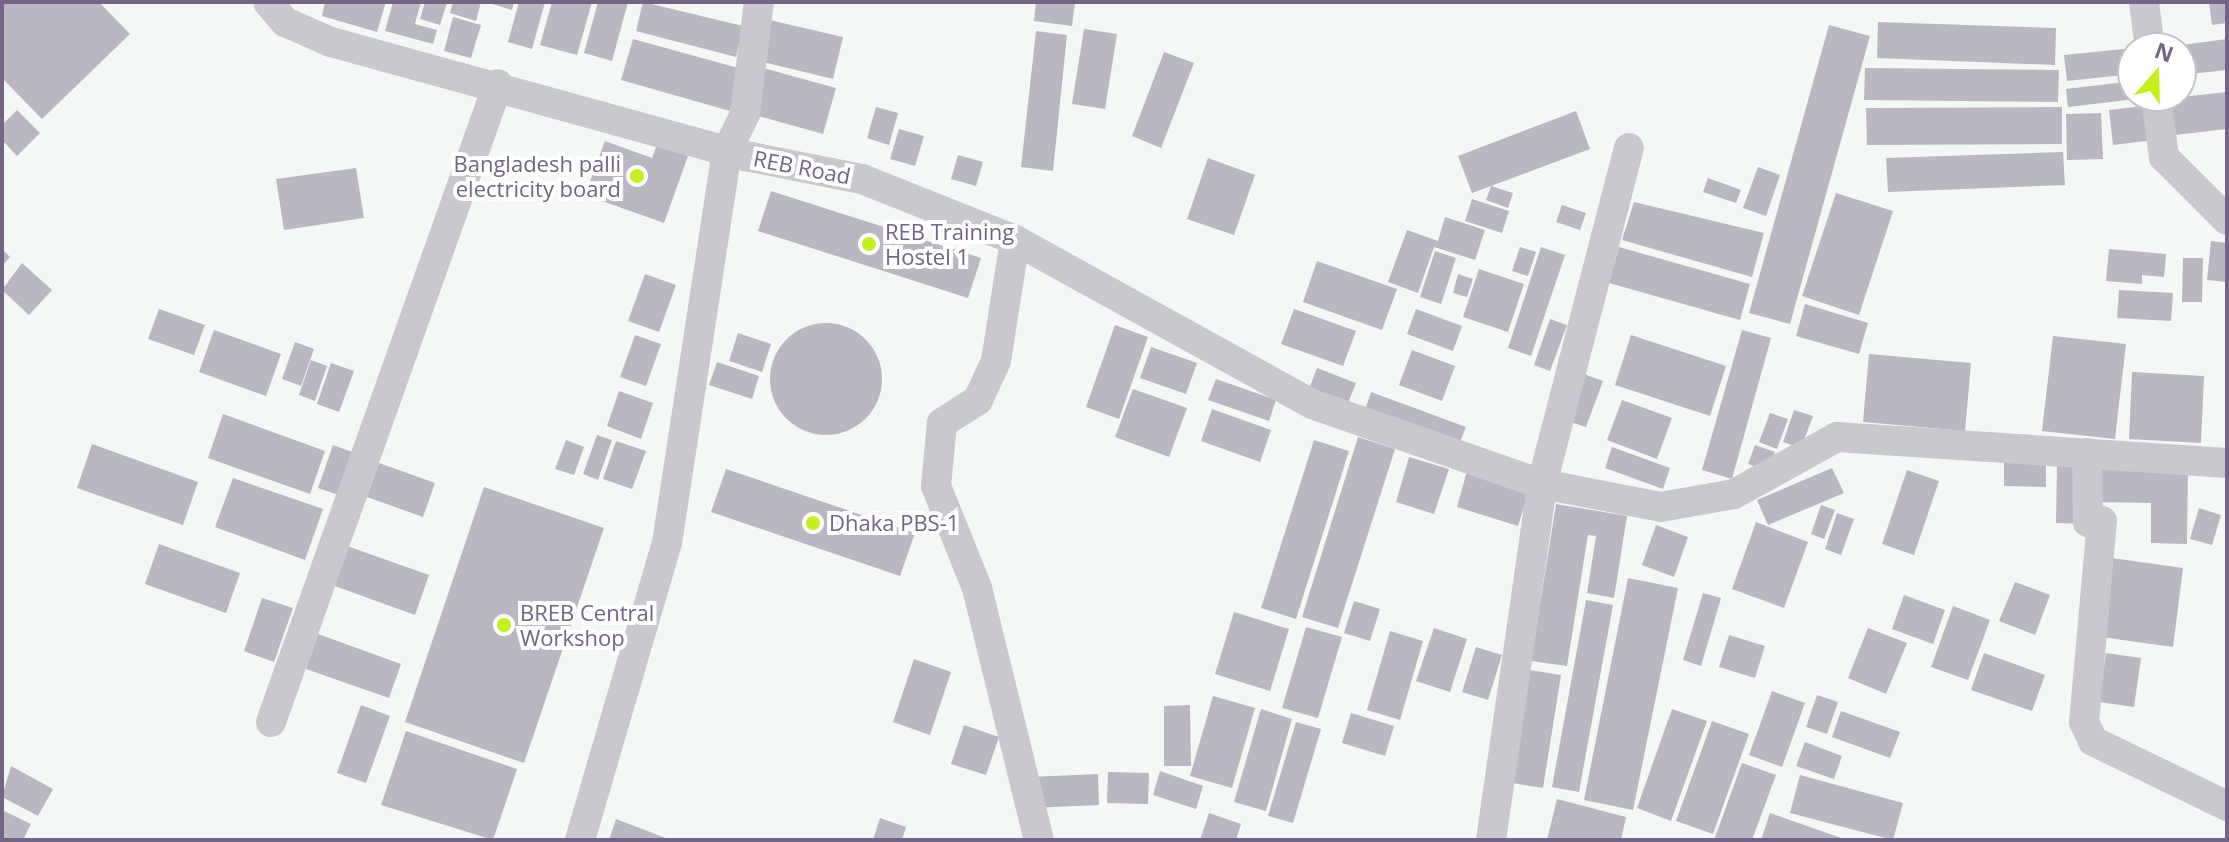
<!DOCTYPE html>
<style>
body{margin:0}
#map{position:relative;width:2229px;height:842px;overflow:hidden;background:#f4f8f4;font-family:"Open Sans",sans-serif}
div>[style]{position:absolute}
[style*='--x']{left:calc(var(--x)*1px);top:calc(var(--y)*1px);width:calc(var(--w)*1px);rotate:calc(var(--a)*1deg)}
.building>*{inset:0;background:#bab6c2}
.round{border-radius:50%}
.street>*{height:30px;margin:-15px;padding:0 15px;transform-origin:15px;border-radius:15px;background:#cac7ce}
.dots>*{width:22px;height:22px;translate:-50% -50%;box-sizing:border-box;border:4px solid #fff;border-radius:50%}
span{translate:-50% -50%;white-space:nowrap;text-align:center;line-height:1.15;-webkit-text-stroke:8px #fff;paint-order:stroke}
.poi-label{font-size:22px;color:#736488}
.right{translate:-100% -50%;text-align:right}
.left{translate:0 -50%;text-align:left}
.street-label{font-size:22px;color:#736488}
.frame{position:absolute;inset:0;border:4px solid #736488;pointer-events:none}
.north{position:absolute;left:2117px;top:32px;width:80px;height:80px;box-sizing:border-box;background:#fff;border:2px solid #c7c1cf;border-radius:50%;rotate:20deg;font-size:22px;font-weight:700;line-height:32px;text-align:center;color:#736488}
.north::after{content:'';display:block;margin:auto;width:28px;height:36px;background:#c3f11a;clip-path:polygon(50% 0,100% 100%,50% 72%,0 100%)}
</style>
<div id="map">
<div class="building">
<i style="clip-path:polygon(2px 2px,99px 2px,130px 34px,42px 119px,2px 78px)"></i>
<i style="clip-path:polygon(325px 2px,386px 2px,377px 32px,322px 16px)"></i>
<i style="clip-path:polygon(393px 2px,421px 2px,415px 24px,437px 30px,433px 44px,385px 31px)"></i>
<i style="clip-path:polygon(425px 2px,447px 2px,440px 25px,420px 19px)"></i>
<i style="clip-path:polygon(453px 2px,481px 2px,476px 21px,450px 13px)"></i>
<i style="clip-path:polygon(486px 2px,514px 2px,512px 10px)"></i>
<i style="clip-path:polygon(519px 2px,545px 2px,532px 49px,508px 42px)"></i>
<i style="clip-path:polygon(552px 2px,592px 2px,577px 55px,540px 45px)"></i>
<i style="clip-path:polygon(598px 2px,628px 2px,612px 61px,584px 53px)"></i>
<i style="clip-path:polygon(643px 2px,743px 26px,736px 57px,636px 31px)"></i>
<i style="clip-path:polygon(1036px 2px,1075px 2px,1072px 26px,1034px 21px)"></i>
<i style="clip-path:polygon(2209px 2px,2227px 2px,2227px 23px,2212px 25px)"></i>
<i style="clip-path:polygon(453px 17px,481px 25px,471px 58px,444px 51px)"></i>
<i style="clip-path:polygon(765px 19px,843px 37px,833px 79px,755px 60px)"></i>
<i style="clip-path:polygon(1878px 22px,2056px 28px,2055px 65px,1877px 58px)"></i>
<i style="clip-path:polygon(1829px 25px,1870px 36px,1790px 324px,1749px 313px)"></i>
<i style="clip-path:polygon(1084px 29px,1117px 34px,1105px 109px,1072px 104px)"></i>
<i style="clip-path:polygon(1036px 31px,1067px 35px,1053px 171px,1021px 167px)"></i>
<i style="clip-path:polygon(633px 39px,742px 69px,730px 111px,621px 80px)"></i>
<i style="clip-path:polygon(2227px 39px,2227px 70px,2181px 75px,2181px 48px,2159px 48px)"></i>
<i style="clip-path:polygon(2133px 48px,2133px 74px,2067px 81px,2064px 55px)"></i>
<i style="clip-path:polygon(1164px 52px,1194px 63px,1161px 148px,1132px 136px)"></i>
<i style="clip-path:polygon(763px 68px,836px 88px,823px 134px,751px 114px)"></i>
<i style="clip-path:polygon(1865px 68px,2059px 70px,2058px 102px,1864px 100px)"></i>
<i style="clip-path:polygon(2133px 81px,2133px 96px,2144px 98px,2068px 107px,2066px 89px)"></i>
<i style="clip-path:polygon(2227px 92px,2227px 129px,2166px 136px,2162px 99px)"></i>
<i style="clip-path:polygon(2151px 105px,2155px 140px,2113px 145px,2109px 110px)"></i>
<i style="clip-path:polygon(876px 107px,898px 113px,889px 145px,867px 138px)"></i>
<i style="clip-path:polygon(2062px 107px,2062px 144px,1867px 145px,1866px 108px)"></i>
<i style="clip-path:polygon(17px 110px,40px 133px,17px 156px,2px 140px,2px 125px)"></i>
<i style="clip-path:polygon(1576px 111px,1590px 149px,1491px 186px,1513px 193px,1508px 208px,1486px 200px,1491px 186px,1472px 193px,1458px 156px)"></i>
<i style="clip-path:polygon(2101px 113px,2103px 159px,2067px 160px,2066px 114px)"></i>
<i style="clip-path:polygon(899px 129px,924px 136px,915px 166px,890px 159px)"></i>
<i style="clip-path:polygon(605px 141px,652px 158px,657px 145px,688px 156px,664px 223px,585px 195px)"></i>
<i style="clip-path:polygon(2063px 152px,2065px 185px,1888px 192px,1886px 158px)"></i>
<i style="clip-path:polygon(958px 155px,983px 162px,976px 186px,951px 179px)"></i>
<i style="clip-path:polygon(1208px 158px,1255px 175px,1234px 235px,1187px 219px)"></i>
<i style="clip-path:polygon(1758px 167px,1780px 175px,1766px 216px,1743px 208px)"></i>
<i style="clip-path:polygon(356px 168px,364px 218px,284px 230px,276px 179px)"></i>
<i style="clip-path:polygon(1708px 178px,1741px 190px,1736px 203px,1703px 192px)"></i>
<i style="clip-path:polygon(771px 191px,981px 258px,968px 298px,758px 231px)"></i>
<i style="clip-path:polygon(1836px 193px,1893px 211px,1859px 315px,1802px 296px)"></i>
<i style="clip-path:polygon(1472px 199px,1509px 211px,1502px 233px,1465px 221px)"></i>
<i style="clip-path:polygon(1634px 202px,1764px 233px,1752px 277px,1622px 240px)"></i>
<i style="clip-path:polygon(1562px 205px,1586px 213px,1580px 230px,1556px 222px)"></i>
<i style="clip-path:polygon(1445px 217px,1485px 230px,1475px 260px,1434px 247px,1418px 293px,1388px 282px,1407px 230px,1438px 241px)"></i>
<i style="clip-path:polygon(2211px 241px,2227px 243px,2227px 282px,2207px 280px)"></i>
<i style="clip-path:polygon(1520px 247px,1536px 252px,1528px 276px,1512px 271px)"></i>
<i style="clip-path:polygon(1541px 247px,1565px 255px,1531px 356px,1508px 348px)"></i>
<i style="clip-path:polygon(1619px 247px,1750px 284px,1740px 320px,1609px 283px)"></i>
<i style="clip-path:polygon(2px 249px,10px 257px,2px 266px)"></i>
<i style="clip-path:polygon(2109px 249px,2166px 254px,2164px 277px,2142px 275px,2142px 284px,2106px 281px)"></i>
<i style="clip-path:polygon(1435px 251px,1456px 258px,1441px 304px,1420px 297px)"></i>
<i style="clip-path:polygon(2183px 258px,2203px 258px,2202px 302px,2182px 302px)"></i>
<i style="clip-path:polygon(1317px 261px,1397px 289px,1382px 330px,1303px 302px)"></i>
<i style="clip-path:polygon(22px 263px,52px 290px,29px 315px,2px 290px)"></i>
<i style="clip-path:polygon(1479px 269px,1524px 284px,1508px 332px,1463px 317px)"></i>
<i style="clip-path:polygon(645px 274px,676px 285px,659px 332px,628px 321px)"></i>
<i style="clip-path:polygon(1458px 274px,1473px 279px,1467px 297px,1453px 293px)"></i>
<i style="clip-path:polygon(2119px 290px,2173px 293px,2171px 321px,2117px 318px)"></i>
<i style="clip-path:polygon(1805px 304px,1868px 323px,1859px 354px,1796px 336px)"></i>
<i style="clip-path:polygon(159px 309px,205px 325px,194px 355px,148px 339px)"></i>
<i style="clip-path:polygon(1294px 309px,1356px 331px,1343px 366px,1281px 344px)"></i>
<i style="clip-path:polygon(1416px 309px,1462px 326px,1453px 351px,1407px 334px)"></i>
<i style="clip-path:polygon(1550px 319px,1567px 325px,1550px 371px,1534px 365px)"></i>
<i class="round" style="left:770px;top:323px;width:112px;height:112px"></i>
<i style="clip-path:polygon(1115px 325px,1148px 337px,1119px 419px,1086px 407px)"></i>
<i style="clip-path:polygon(214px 330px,281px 354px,266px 396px,199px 372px)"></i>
<i style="clip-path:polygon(1742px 330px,1771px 338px,1732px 479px,1702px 470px)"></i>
<i style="clip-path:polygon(738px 333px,771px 344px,762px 372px,729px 361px)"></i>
<i style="clip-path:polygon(635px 335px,661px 344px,646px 386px,620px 377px)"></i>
<i style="clip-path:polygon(1631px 335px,1726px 366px,1710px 416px,1615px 385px)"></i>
<i style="clip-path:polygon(2053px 336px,2126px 344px,2115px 439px,2042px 431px)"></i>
<i style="clip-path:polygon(295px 342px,314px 349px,301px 386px,282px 379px)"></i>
<i style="clip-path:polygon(1151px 347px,1197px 363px,1186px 394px,1140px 378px)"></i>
<i style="clip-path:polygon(1412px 350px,1455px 366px,1442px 401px,1399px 385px)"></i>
<i style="clip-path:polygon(1869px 354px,1971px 363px,1965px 431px,1863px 422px)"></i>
<i style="clip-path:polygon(311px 360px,327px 366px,315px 401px,299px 395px)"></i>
<i style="clip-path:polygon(717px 362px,759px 376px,752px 399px,709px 385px)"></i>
<i style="clip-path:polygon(331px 363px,354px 371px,339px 412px,317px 404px)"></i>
<i style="clip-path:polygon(1317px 368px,1356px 383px,1348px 403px,1309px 389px)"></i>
<i style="clip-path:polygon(2132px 372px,2204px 376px,2201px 443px,2129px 439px)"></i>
<i style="clip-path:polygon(1581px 373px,1603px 381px,1586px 427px,1564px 420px)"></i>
<i style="clip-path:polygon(1216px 379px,1276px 400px,1269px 421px,1208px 400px)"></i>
<i style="clip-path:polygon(1133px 389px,1187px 408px,1169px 457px,1115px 437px)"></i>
<i style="clip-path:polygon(619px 391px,653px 403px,641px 439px,607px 426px)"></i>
<i style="clip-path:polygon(1371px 392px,1466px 427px,1458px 447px,1364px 413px)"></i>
<i style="clip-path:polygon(1622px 400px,1672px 418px,1657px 459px,1607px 440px)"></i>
<i style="clip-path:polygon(1212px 409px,1271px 430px,1260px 462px,1201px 441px)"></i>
<i style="clip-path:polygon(1794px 410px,1813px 416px,1801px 448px,1783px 442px)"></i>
<i style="clip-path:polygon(1770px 413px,1788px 419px,1777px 449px,1759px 442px)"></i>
<i style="clip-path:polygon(223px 414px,325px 451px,310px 494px,208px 458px)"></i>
<i style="clip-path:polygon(597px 435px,612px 440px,598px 480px,583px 474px)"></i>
<i style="clip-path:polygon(1358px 437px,1395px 449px,1338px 628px,1302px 617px)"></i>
<i style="clip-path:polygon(566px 440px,584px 447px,574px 475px,555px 469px)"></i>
<i style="clip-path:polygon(1314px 440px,1349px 451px,1296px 619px,1261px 608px)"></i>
<i style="clip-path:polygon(616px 441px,646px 451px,632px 489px,603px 479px)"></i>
<i style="clip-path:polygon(92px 444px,198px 482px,183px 525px,77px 488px)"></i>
<i style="clip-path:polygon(333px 445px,363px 456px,347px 498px,318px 488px)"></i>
<i style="clip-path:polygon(1755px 445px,1775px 452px,1768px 471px,1748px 464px)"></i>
<i style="clip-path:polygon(1612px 447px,1670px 468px,1663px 489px,1605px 468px)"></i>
<i style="clip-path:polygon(1409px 457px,1449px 469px,1434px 514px,1396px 502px)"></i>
<i style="clip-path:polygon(2004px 457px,2046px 457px,2046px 487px,2004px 486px)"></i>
<i style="clip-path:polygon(379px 463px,435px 483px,423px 517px,367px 497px)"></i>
<i style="clip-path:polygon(2057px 464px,2084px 464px,2083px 524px,2056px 523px)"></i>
<i style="clip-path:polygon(2092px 465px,2188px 466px,2187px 544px,2151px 543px,2151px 503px,2091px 502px)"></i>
<i style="clip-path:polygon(1832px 468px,1844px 493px,1768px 525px,1757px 500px)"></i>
<i style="clip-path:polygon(726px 469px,915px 533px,900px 576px,711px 512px)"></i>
<i style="clip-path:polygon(1907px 470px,1939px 481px,1914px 555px,1882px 544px)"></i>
<i style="clip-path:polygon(1467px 471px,1529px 491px,1518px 526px,1457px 507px)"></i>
<i style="clip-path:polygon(233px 478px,323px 509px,305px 560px,215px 527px)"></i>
<i style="clip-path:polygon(484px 487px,604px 528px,524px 763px,405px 722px)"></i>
<i style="clip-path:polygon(1556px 504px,1627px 516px,1614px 598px,1587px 593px,1596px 536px,1588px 535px,1567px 666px,1531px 661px)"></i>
<i style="clip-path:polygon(1821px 505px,1835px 510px,1824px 539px,1811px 534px)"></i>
<i style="clip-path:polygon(2199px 508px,2221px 515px,2212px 545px,2190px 539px)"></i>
<i style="clip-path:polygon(1837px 513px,1854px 519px,1841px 555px,1825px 549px)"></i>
<i style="clip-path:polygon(1756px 522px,1808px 542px,1784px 608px,1732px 589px)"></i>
<i style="clip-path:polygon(1656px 525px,1688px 537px,1674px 577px,1642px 565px)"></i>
<i style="clip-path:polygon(159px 544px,240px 573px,226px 613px,145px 584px)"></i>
<i style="clip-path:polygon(347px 546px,429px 575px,415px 615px,332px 585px)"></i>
<i style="clip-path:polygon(2112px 558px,2183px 568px,2173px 647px,2101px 637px)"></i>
<i style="clip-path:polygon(1628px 578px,1678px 588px,1633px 810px,1584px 800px)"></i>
<i style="clip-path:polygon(2015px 582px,2050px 595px,2035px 635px,1999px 621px)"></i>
<i style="clip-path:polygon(1703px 593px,1721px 598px,1701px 666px,1683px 660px)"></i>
<i style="clip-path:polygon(1904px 595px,1945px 610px,1933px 644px,1892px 629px)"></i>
<i style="clip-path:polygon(262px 598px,293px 608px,274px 662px,244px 651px)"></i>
<i style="clip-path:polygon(1586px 600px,1613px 605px,1579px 792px,1552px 787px)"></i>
<i style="clip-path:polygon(1354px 601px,1380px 609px,1370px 641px,1344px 633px)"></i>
<i style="clip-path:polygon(1953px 606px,1990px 620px,1968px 680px,1931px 667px)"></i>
<i style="clip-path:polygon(1234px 612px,1289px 629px,1270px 691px,1215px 674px)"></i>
<i style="clip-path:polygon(1306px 627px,1342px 637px,1318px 718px,1282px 708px)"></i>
<i style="clip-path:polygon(1434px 628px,1467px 639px,1450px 692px,1416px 681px)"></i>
<i style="clip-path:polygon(1868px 628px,1907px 643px,1886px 694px,1848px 678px)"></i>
<i style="clip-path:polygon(1390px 631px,1423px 641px,1400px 720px,1367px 710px)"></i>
<i style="clip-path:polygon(318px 634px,401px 664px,389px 698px,306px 669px)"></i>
<i style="clip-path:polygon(1729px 635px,1765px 646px,1755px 678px,1719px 667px)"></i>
<i style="clip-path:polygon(1476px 647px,1502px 655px,1488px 700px,1462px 692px)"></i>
<i style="clip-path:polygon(1984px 653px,2045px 675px,2032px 711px,1971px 690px)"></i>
<i style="clip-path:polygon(2106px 653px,2141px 658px,2134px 707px,2099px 702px)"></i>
<i style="clip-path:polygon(914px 659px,951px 672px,930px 735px,893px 722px)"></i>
<i style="clip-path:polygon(1530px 670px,1561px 675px,1543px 788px,1512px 783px)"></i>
<i style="clip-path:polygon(1772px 691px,1805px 703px,1782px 767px,1749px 755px)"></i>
<i style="clip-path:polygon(1817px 695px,1838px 702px,1827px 734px,1806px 727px)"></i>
<i style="clip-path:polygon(1213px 696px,1255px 708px,1232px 788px,1190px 776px)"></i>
<i style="clip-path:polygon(361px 705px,390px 716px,366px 783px,337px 773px)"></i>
<i style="clip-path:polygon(1190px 705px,1191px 766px,1164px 766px,1164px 706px)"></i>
<i style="clip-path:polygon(1261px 709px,1292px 719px,1266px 811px,1234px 802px)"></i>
<i style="clip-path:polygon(1672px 709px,1707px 721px,1671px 821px,1637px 808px)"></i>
<i style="clip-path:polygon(1841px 711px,1900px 732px,1890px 758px,1832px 737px)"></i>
<i style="clip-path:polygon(1351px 713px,1394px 726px,1385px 756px,1342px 743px)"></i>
<i style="clip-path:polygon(1712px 721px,1749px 734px,1713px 834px,1676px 821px)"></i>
<i style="clip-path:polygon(1296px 722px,1321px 729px,1293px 823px,1268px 816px)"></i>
<i style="clip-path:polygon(964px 725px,999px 737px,986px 775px,951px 764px)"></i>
<i style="clip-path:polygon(406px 731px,517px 769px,493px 840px,381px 805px)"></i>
<i style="clip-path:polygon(1805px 742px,1842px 756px,1834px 779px,1796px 766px)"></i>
<i style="clip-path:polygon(1742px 763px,1776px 775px,1752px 840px,1714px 840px)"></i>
<i style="clip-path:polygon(11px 766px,53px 789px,38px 816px,2px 797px)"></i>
<i style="clip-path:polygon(1160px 771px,1203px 786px,1196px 809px,1153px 795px)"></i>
<i style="clip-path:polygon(1108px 772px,1149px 773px,1148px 804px,1107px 803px)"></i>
<i style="clip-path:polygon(1098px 774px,1099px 805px,1032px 808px,1030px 777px)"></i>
<i style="clip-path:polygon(1800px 775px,1903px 803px,1893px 840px,1790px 813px)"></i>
<i style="clip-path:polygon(1557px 799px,1626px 817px,1621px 840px,1547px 840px)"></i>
<i style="clip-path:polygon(2px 810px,31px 824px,23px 840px,2px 840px)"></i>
<i style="clip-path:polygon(1209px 813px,1241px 824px,1236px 840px,1200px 840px)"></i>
<i style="clip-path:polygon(1770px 813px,1847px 840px,1761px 840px)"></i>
<i style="clip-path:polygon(880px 818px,906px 827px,902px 840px,873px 840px)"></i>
<i style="clip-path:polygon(616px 819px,671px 840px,609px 840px)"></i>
</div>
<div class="street">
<i style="--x:268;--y:2;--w:26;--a:50"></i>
<i style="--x:285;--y:22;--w:50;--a:23.5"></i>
<i style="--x:331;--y:42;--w:430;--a:15.4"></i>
<i style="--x:746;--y:156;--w:118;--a:11.2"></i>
<i style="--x:862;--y:179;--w:165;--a:21.7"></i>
<i style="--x:1015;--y:240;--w:339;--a:28.9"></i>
<i style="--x:1312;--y:404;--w:244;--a:19.2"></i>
<i style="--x:1542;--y:484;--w:121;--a:10.9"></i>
<i style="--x:1661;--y:507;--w:74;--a:-10.1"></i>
<i style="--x:1734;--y:494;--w:118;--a:-29"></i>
<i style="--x:1837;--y:437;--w:391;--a:3.8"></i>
<i style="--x:2144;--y:2;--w:46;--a:82.6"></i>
<i style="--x:2156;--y:96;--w:62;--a:82.5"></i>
<i style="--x:2164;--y:157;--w:89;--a:45"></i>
<i style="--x:1015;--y:240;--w:122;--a:98.9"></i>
<i style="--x:996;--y:361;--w:43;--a:114.8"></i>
<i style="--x:978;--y:400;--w:43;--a:147.4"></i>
<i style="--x:942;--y:423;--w:63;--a:95.4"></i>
<i style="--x:936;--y:486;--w:110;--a:68.1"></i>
<i style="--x:977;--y:588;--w:260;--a:76.2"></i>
<i style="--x:2087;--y:453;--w:69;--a:89.2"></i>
<i style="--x:2088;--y:522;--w:14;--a:-4"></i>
<i style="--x:2102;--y:521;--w:202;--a:95.1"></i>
<i style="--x:2084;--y:722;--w:21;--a:65"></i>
<i style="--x:2093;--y:741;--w:149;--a:25.9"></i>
<i style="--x:271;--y:722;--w:677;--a:-70.41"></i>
<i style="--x:580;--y:840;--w:309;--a:-73.7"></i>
<i style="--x:667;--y:543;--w:397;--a:-81.3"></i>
<i style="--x:727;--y:151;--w:41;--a:-64.1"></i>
<i style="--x:745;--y:114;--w:113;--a:-82.9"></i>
<i style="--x:1491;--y:840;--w:360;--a:-81.8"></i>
<i style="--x:1542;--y:484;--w:347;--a:-75.5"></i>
</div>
<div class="dots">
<i style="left:637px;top:176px;background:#c3f11a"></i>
<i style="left:869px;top:244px;background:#c3f11a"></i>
<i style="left:813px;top:523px;background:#c3f11a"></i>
<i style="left:504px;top:625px;background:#c3f11a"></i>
</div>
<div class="poi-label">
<span class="right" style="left:621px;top:176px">Bangladesh palli<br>electricity board</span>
<span class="left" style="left:885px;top:244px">REB Training<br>Hostel 1</span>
<span class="left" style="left:829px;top:523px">Dhaka PBS-1</span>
<span class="left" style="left:520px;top:625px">BREB Central<br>Workshop</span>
</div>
<div class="street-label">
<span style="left:802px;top:167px;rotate:11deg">REB Road</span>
</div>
<div class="frame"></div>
<div class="north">N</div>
</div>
